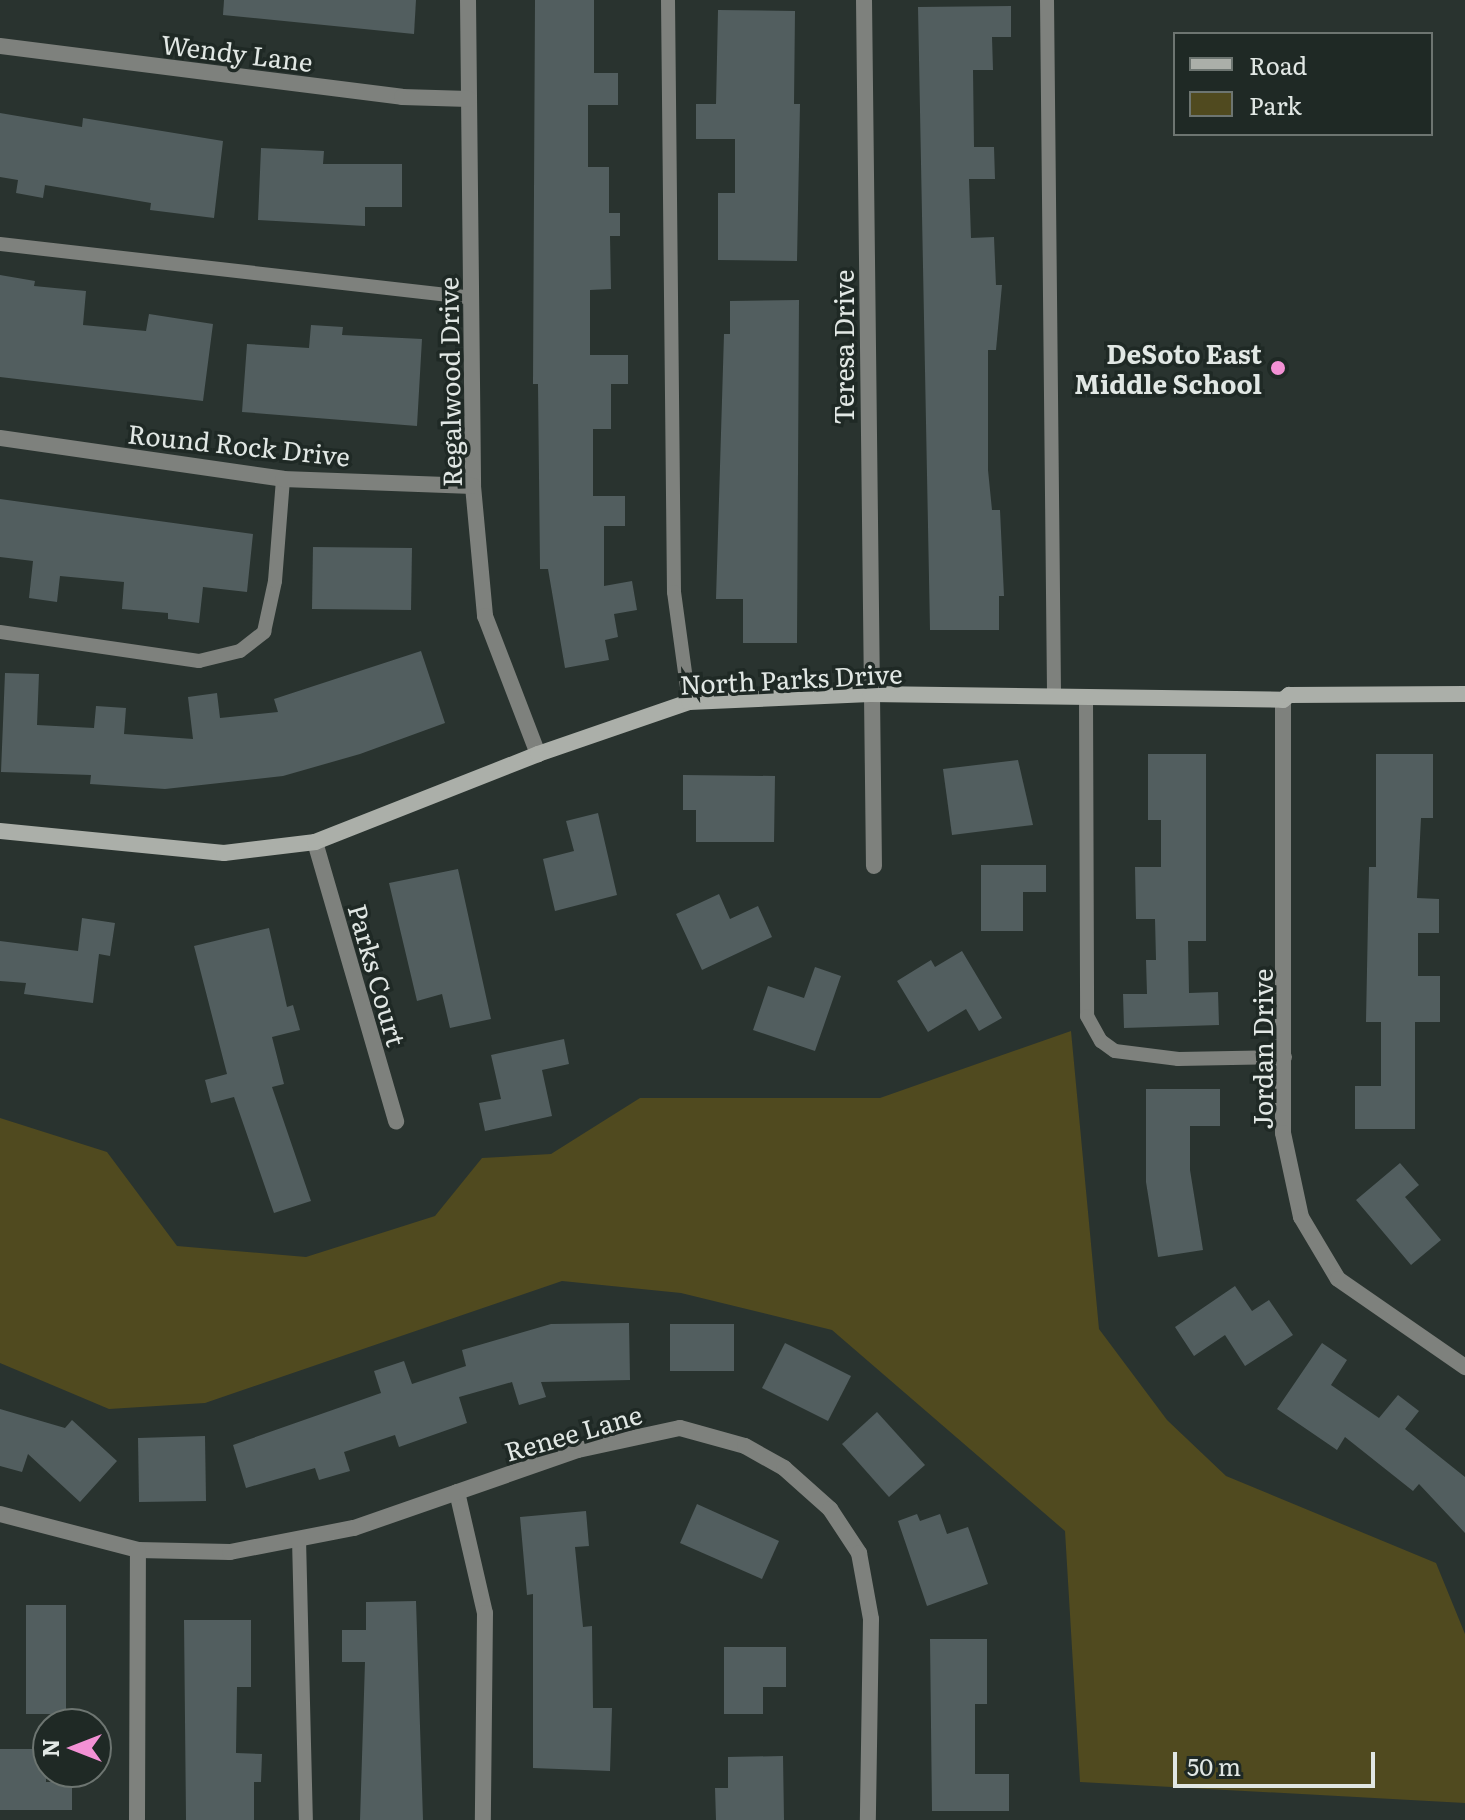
<!DOCTYPE html>
<style>
body{margin:0}
#map{position:relative;width:1465px;height:1820px;overflow:hidden;background:#29332f;font-family:Literata,serif}
div>[style]{position:absolute}
[style*='--x']{left:calc(var(--x)*1px);top:calc(var(--y)*1px);width:calc(var(--w)*1px);rotate:calc(var(--a)*1deg)}
.green>*{inset:0;background:#504a1f}
.building>*{inset:0;background:#525e5f}
.lane>*{height:14px;margin:-7px;padding:0 7px;transform-origin:7px;border-radius:7px;background:#7e817d}
.street>*{height:16px;margin:-8px;padding:0 8px;transform-origin:8px;border-radius:8px;background:#7e817d}
.secondary>*{height:16px;margin:-8px;padding:0 8px;transform-origin:8px;border-radius:8px;background:#abafa9}
.dots>*{width:22px;height:22px;translate:-50% -50%;box-sizing:border-box;border:4px solid #1f2925;border-radius:50%}
span{translate:-50% -50%;white-space:nowrap;text-align:center;line-height:1.15;-webkit-text-stroke:7px #1f2925;paint-order:stroke}
.street-label{font-size:26px;color:#e1e7e4}
.poi-label{font-size:26px;color:#e1e7e4;font-weight:700}
.right{translate:-100% -50%;text-align:right}
.legend{position:absolute;left:1173px;top:32px;width:260px;height:104px;box-sizing:border-box;background:#1f2925;border:2px solid #6d7571;margin:0;padding:10px 14px;list-style:none;font-size:24px;color:#e1e7e4}
.legend li{display:flex;align-items:center;gap:16px;height:40px}
.legend b{width:40px;border:2px solid #6d7571}
.north{position:absolute;left:32px;top:1708px;width:80px;height:80px;box-sizing:border-box;background:#1f2925;border:2px solid #6d7571;border-radius:50%;rotate:270deg;font-size:22px;font-weight:700;line-height:32px;text-align:center;color:#e1e7e4}
.north::after{content:'';display:block;margin:auto;width:28px;height:36px;background:#f391d5;clip-path:polygon(50% 0,100% 100%,50% 72%,0 100%)}
.scale{position:absolute;left:1173px;top:1752px;width:202px;height:36px;box-sizing:border-box;border:4px solid #e1e7e4;border-top:0;padding-left:10px;font-size:24px;line-height:28px;white-space:nowrap;color:#e1e7e4;-webkit-text-stroke:6px #1f2925;paint-order:stroke}
</style>
<div id="map">
<div class="green">
<i style="clip-path:polygon(1071px 1031px,1099px 1329px,1167px 1420px,1226px 1476px,1436px 1563px,1465px 1634px,1465px 1803px,1080px 1782px,1065px 1531px,832px 1330px,681px 1293px,562px 1281px,205px 1403px,109px 1409px,0 1363px,0 1118px,107px 1152px,177px 1246px,306px 1257px,435px 1216px,482px 1158px,551px 1154px,640px 1098px,880px 1098px)"></i>
</div>
<div class="building">
<i style="clip-path:polygon(224px 0,416px 0,414px 34px,223px 15px)"></i>
<i style="clip-path:polygon(535px 0,594px 0,594px 73px,618px 73px,618px 105px,588px 105px,588px 167px,609px 167px,609px 213px,620px 213px,620px 236px,610px 236px,611px 289px,590px 290px,590px 355px,628px 355px,628px 384px,611px 384px,611px 429px,593px 429px,593px 496px,625px 496px,625px 526px,604px 526px,604px 586px,632px 581px,637px 610px,614px 614px,618px 637px,605px 640px,609px 660px,565px 668px,548px 569px,540px 569px,538px 384px,533px 384px)"></i>
<i style="clip-path:polygon(1011px 6px,1011px 37px,992px 37px,993px 70px,973px 70px,974px 147px,994px 147px,995px 179px,969px 179px,971px 238px,994px 237px,996px 285px,1002px 285px,996px 350px,988px 350px,988px 470px,992px 510px,1000px 510px,1004px 596px,999px 596px,999px 630px,930px 630px,918px 7px)"></i>
<i style="clip-path:polygon(718px 10px,795px 11px,794px 104px,800px 104px,797px 261px,718px 260px,718px 193px,735px 193px,735px 139px,696px 139px,696px 104px,716px 104px)"></i>
<i style="clip-path:polygon(0 113px,82px 127px,83px 118px,223px 141px,214px 218px,150px 210px,151px 203px,45px 185px,43px 198px,16px 193px,18px 180px,0 177px)"></i>
<i style="clip-path:polygon(261px 148px,324px 151px,323px 164px,402px 164px,402px 207px,365px 207px,365px 226px,258px 220px)"></i>
<i style="clip-path:polygon(0 275px,35px 281px,34px 286px,86px 291px,83px 325px,146px 331px,149px 314px,213px 324px,203px 401px,0 377px)"></i>
<i style="clip-path:polygon(799px 300px,797px 643px,743px 643px,743px 599px,716px 599px,724px 334px,730px 334px,730px 301px)"></i>
<i style="clip-path:polygon(311px 325px,343px 327px,342px 335px,422px 339px,417px 426px,242px 412px,247px 344px,309px 348px)"></i>
<i style="clip-path:polygon(0 499px,253px 534px,247px 592px,203px 587px,199px 623px,168px 619px,168px 613px,122px 609px,124px 582px,60px 576px,57px 602px,29px 598px,33px 561px,0 557px)"></i>
<i style="clip-path:polygon(313px 547px,412px 548px,411px 610px,312px 609px)"></i>
<i style="clip-path:polygon(421px 651px,445px 723px,360px 754px,283px 776px,165px 789px,90px 784px,91px 775px,1px 772px,5px 673px,39px 674px,37px 725px,94px 728px,96px 706px,126px 708px,124px 734px,193px 739px,188px 697px,217px 693px,220px 718px,278px 712px,274px 699px)"></i>
<i style="clip-path:polygon(1148px 754px,1206px 754px,1206px 941px,1188px 941px,1189px 993px,1218px 992px,1219px 1025px,1124px 1028px,1123px 994px,1147px 994px,1146px 960px,1156px 960px,1155px 919px,1136px 919px,1135px 867px,1161px 867px,1161px 820px,1148px 820px)"></i>
<i style="clip-path:polygon(1376px 754px,1433px 754px,1433px 818px,1421px 818px,1417px 898px,1439px 899px,1439px 933px,1418px 933px,1418px 976px,1440px 976px,1440px 1022px,1415px 1022px,1415px 1129px,1355px 1129px,1355px 1086px,1381px 1086px,1381px 1022px,1366px 1022px,1369px 867px,1376px 867px)"></i>
<i style="clip-path:polygon(1018px 760px,1033px 825px,952px 835px,943px 769px)"></i>
<i style="clip-path:polygon(683px 775px,775px 776px,774px 842px,696px 842px,696px 810px,683px 810px)"></i>
<i style="clip-path:polygon(598px 813px,617px 895px,555px 911px,543px 859px,574px 851px,566px 821px)"></i>
<i style="clip-path:polygon(981px 865px,1046px 865px,1046px 892px,1023px 892px,1023px 931px,981px 931px)"></i>
<i style="clip-path:polygon(458px 869px,491px 1019px,450px 1028px,442px 994px,417px 1001px,389px 883px)"></i>
<i style="clip-path:polygon(719px 894px,730px 919px,758px 906px,772px 937px,702px 970px,676px 914px)"></i>
<i style="clip-path:polygon(82px 918px,115px 923px,110px 956px,99px 954px,93px 1003px,24px 994px,26px 983px,0 981px,0 941px,78px 951px)"></i>
<i style="clip-path:polygon(269px 928px,287px 1007px,293px 1005px,300px 1030px,272px 1037px,284px 1084px,272px 1087px,311px 1201px,274px 1213px,234px 1097px,211px 1103px,205px 1080px,227px 1074px,194px 946px)"></i>
<i style="clip-path:polygon(962px 951px,1002px 1018px,979px 1031px,966px 1009px,928px 1032px,897px 981px,931px 960px,935px 967px)"></i>
<i style="clip-path:polygon(815px 967px,841px 976px,815px 1051px,753px 1030px,768px 986px,804px 998px)"></i>
<i style="clip-path:polygon(564px 1039px,569px 1064px,542px 1070px,552px 1116px,485px 1131px,479px 1103px,501px 1099px,491px 1055px)"></i>
<i style="clip-path:polygon(1146px 1089px,1220px 1089px,1220px 1126px,1190px 1126px,1190px 1170px,1203px 1250px,1158px 1257px,1146px 1182px)"></i>
<i style="clip-path:polygon(1400px 1163px,1419px 1185px,1405px 1197px,1441px 1240px,1411px 1265px,1356px 1200px)"></i>
<i style="clip-path:polygon(1235px 1286px,1252px 1311px,1269px 1300px,1293px 1335px,1245px 1366px,1225px 1335px,1194px 1356px,1175px 1327px)"></i>
<i style="clip-path:polygon(629px 1323px,630px 1380px,541px 1382px,546px 1397px,519px 1405px,512px 1382px,459px 1397px,467px 1423px,399px 1447px,395px 1435px,344px 1452px,350px 1471px,319px 1480px,315px 1468px,246px 1488px,233px 1445px,381px 1393px,374px 1371px,404px 1361px,412px 1384px,466px 1366px,462px 1350px,551px 1324px)"></i>
<i style="clip-path:polygon(670px 1324px,734px 1324px,734px 1371px,670px 1371px)"></i>
<i style="clip-path:polygon(785px 1343px,851px 1376px,828px 1421px,762px 1388px)"></i>
<i style="clip-path:polygon(1322px 1343px,1347px 1360px,1331px 1385px,1379px 1418px,1398px 1395px,1419px 1411px,1405px 1429px,1465px 1477px,1465px 1533px,1419px 1484px,1413px 1491px,1345px 1437px,1337px 1450px,1277px 1409px)"></i>
<i style="clip-path:polygon(0 1409px,65px 1428px,72px 1420px,117px 1461px,80px 1502px,28px 1454px,22px 1472px,0 1466px)"></i>
<i style="clip-path:polygon(877px 1412px,925px 1465px,889px 1497px,842px 1444px)"></i>
<i style="clip-path:polygon(205px 1436px,206px 1501px,139px 1502px,138px 1438px)"></i>
<i style="clip-path:polygon(697px 1504px,779px 1541px,762px 1579px,680px 1543px)"></i>
<i style="clip-path:polygon(586px 1511px,589px 1546px,575px 1547px,583px 1627px,592px 1626px,593px 1708px,612px 1708px,610px 1771px,533px 1768px,533px 1594px,527px 1595px,520px 1517px)"></i>
<i style="clip-path:polygon(917px 1514px,920px 1521px,940px 1514px,947px 1534px,968px 1527px,988px 1584px,927px 1606px,898px 1521px)"></i>
<i style="clip-path:polygon(416px 1601px,423px 1820px,360px 1820px,365px 1662px,342px 1662px,342px 1630px,366px 1630px,366px 1602px)"></i>
<i style="clip-path:polygon(26px 1605px,66px 1605px,66px 1714px,26px 1714px)"></i>
<i style="clip-path:polygon(184px 1620px,251px 1620px,251px 1687px,237px 1687px,236px 1753px,262px 1754px,261px 1782px,254px 1782px,254px 1820px,186px 1820px)"></i>
<i style="clip-path:polygon(930px 1639px,987px 1639px,987px 1704px,975px 1704px,975px 1774px,1009px 1774px,1009px 1811px,932px 1811px)"></i>
<i style="clip-path:polygon(724px 1647px,786px 1647px,786px 1687px,763px 1687px,763px 1714px,724px 1714px)"></i>
<i style="clip-path:polygon(0 1749px,46px 1749px,46px 1782px,72px 1782px,72px 1810px,0 1810px)"></i>
<i style="clip-path:polygon(783px 1756px,784px 1820px,716px 1820px,715px 1788px,728px 1788px,728px 1757px)"></i>
</div>
<div class="lane">
<i style="--x:668;--y:0;--w:592;--a:89.42"></i>
<i style="--x:674;--y:592;--w:111;--a:82.2"></i>
<i style="--x:1047;--y:0;--w:697;--a:89.42"></i>
<i style="--x:0;--y:244;--w:474;--a:6.5"></i>
<i style="--x:0;--y:632;--w:201;--a:8.3"></i>
<i style="--x:199;--y:661;--w:42;--a:-13.7"></i>
<i style="--x:240;--y:651;--w:31;--a:-38"></i>
<i style="--x:264;--y:632;--w:52;--a:-77.8"></i>
<i style="--x:275;--y:581;--w:102;--a:-85.5"></i>
<i style="--x:1086;--y:697;--w:319;--a:89.8"></i>
<i style="--x:1087;--y:1016;--w:29;--a:61"></i>
<i style="--x:1101;--y:1041;--w:17;--a:36"></i>
<i style="--x:1115;--y:1051;--w:64;--a:7.2"></i>
<i style="--x:1178;--y:1059;--w:107;--a:-1.1"></i>
<i style="--x:299;--y:1539;--w:281;--a:88.6"></i>
</div>
<div class="street">
<i style="--x:468;--y:0;--w:486;--a:89.4"></i>
<i style="--x:473;--y:486;--w:131;--a:84.7"></i>
<i style="--x:485;--y:616;--w:148;--a:69"></i>
<i style="--x:864;--y:0;--w:866;--a:89.34"></i>
<i style="--x:0;--y:46;--w:405;--a:7.2"></i>
<i style="--x:402;--y:97;--w:67;--a:1.7"></i>
<i style="--x:0;--y:438;--w:286;--a:8.2"></i>
<i style="--x:283;--y:479;--w:190;--a:2.1"></i>
<i style="--x:1283;--y:700;--w:433;--a:90"></i>
<i style="--x:1283;--y:1133;--w:86;--a:77.9"></i>
<i style="--x:1301;--y:1217;--w:72;--a:59.2"></i>
<i style="--x:1338;--y:1279;--w:155;--a:34.7"></i>
<i style="--x:315;--y:842;--w:291;--a:73.8"></i>
<i style="--x:457;--y:1492;--w:124;--a:77"></i>
<i style="--x:485;--y:1613;--w:207;--a:90.6"></i>
<i style="--x:0;--y:1514;--w:143;--a:14.6"></i>
<i style="--x:138;--y:1550;--w:92;--a:1.2"></i>
<i style="--x:230;--y:1552;--w:126;--a:-11"></i>
<i style="--x:354;--y:1528;--w:237;--a:-19.2"></i>
<i style="--x:578;--y:1450;--w:104;--a:-12.2"></i>
<i style="--x:680;--y:1428;--w:67;--a:15.5"></i>
<i style="--x:745;--y:1446;--w:45;--a:29.4"></i>
<i style="--x:784;--y:1468;--w:62;--a:41.7"></i>
<i style="--x:830;--y:1509;--w:53;--a:56.6"></i>
<i style="--x:859;--y:1553;--w:67;--a:79.7"></i>
<i style="--x:871;--y:1619;--w:201;--a:90.9"></i>
<i style="--x:137;--y:1820;--w:270;--a:-89.8"></i>
</div>
<div class="secondary">
<i style="--x:0;--y:831;--w:225;--a:5.6"></i>
<i style="--x:224;--y:853;--w:92;--a:-6.9"></i>
<i style="--x:315;--y:842;--w:240;--a:-21.5"></i>
<i style="--x:538;--y:754;--w:160;--a:-19"></i>
<i style="--x:689;--y:702;--w:181;--a:-2.5"></i>
<i style="--x:870;--y:694;--w:413;--a:0.8"></i>
<i style="--x:1283;--y:700;--w:8;--a:-40"></i>
<i style="--x:1289;--y:695;--w:176;--a:-0.3"></i>
</div>
<div class="dots">
<i style="left:1278px;top:368px;background:#f391d5"></i>
</div>
<div class="street-label">
<span style="left:237px;top:52px;rotate:7deg">Wendy Lane</span>
<span style="left:843px;top:347px;rotate:-90deg">Teresa Drive</span>
<span style="left:449px;top:382px;rotate:-91deg">Regalwood Drive</span>
<span style="left:239px;top:444px;rotate:6deg">Round Rock Drive</span>
<span style="left:791px;top:678px;rotate:-3deg">North Parks Drive</span>
<span style="left:378px;top:975px;rotate:74deg">Parks Court</span>
<span style="left:1262px;top:1049px;rotate:-90deg">Jordan Drive</span>
<span style="left:573px;top:1432px;rotate:-16deg">Renee Lane</span>
</div>
<div class="poi-label">
<span class="right" style="left:1262px;top:368px">DeSoto East<br>Middle School</span>
</div>
<ul class="legend">
<li><b style="height:10px;background:#abafa9"></b>Road</li>
<li><b style="height:22px;background:#504a1f"></b>Park</li>
</ul>
<div class="north">N</div>
<div class="scale">50 m</div>
</div>
